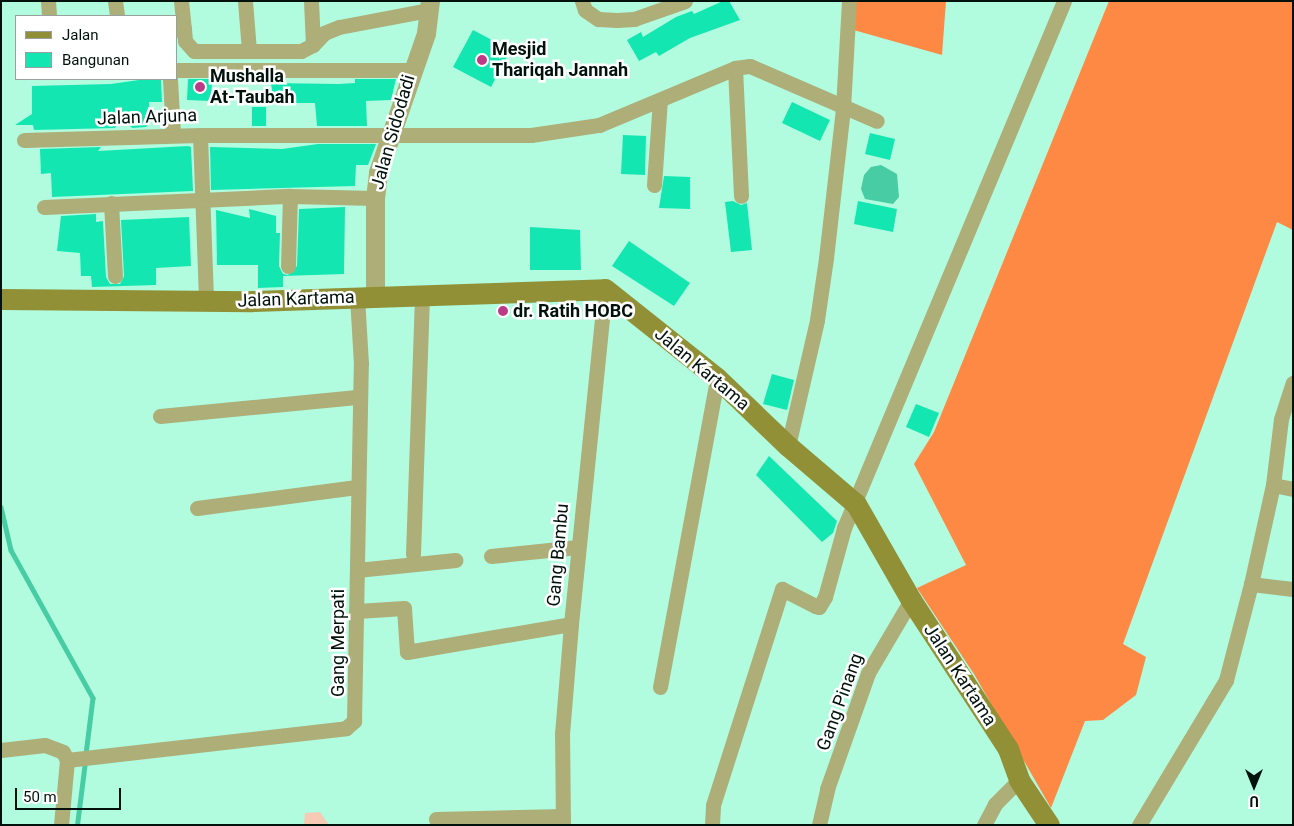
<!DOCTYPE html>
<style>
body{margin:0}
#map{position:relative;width:1294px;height:826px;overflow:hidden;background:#b1fcdf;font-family:Roboto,sans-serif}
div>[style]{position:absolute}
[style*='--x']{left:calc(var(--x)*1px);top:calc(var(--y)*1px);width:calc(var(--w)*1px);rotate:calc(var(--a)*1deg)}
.green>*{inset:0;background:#f6cab4}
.forest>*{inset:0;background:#fd8944}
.water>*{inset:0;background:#47cca3}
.stream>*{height:4.5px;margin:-2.25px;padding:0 2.25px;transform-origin:2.25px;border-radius:2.25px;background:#47cca3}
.building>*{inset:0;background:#14e6b2}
.minor>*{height:15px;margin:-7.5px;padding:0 7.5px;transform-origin:7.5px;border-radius:7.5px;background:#adae78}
.tertiary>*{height:19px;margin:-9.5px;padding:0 9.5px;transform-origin:9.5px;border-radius:9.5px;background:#adae78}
.secondary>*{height:21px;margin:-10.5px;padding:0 10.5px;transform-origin:10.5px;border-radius:10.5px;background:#919037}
.dots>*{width:14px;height:14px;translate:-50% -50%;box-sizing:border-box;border:2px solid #fff;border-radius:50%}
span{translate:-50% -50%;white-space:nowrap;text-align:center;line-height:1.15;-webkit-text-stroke:5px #fff;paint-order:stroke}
.poi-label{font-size:18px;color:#00120b;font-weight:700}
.left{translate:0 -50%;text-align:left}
.street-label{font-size:18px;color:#00120b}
.frame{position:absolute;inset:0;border:2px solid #00120b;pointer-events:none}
.legend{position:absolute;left:15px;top:15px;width:162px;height:65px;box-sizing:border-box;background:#fff;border:1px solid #99a09d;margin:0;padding:6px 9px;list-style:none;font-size:15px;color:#00120b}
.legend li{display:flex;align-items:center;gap:10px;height:25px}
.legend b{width:25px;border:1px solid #99a09d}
.north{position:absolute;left:1229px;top:761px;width:50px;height:50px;-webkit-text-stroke:4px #fff;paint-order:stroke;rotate:180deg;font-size:14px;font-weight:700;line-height:20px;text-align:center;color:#00120b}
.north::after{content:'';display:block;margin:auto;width:18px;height:22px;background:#00120b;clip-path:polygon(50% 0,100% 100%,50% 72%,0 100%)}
.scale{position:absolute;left:15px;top:788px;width:106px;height:22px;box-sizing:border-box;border:2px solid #00120b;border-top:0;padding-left:6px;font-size:15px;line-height:18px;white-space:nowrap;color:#00120b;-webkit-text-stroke:4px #fff;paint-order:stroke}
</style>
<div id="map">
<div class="green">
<i style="clip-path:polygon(320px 812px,329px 825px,304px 825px,305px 813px)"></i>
</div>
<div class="forest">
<i style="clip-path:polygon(852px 1px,946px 1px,942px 55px,850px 29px)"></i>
<i style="clip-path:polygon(1109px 1px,1293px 1px,1293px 230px,1277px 222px,1123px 644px,1146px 657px,1136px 695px,1103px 720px,1085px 721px,1051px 808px,974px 674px,917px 588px,966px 565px,914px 464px,934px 432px)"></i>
</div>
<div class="water">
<i style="clip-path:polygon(881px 165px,897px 174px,899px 197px,893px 204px,865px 199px,861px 189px,864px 175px,871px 167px)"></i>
</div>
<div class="stream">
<i style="--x:1;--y:507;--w:44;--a:76.9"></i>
<i style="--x:11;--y:550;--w:169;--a:61"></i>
<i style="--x:93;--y:698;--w:56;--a:97.1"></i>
<i style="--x:77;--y:825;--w:64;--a:-82.8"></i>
</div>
<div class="building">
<i style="clip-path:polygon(723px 1px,729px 1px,740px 20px,690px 38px,659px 56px,656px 52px,639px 61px,627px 40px,641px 32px,643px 37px,676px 17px,692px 11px,694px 14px)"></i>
<i style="clip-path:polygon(473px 30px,511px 50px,491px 87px,453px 67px)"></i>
<i style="clip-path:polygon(146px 79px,161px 79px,162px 102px,149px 102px,150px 122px,146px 127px,132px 128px,123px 117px,115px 128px,34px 130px,33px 125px,15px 125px,32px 114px,32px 86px,111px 84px)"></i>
<i style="clip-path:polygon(188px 79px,212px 79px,211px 101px,187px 100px)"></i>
<i style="clip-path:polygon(355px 79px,396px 79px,391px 100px,366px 101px,367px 126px,317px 126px,315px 103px,274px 103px,271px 83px,338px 84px,355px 83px)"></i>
<i style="clip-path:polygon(792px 102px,830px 120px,820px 141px,782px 123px)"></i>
<i style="clip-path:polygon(252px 107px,266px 107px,266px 126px,252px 126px)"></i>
<i style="clip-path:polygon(870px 133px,895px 139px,890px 160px,865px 154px)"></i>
<i style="clip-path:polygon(623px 135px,646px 136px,645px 175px,621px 174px)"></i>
<i style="clip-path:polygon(318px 144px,376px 144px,368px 165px,356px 165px,355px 186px,211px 190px,210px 147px,282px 149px)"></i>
<i style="clip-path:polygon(188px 146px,191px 147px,193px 191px,52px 197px,51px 173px,41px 174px,40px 149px,101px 147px,98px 151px)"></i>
<i style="clip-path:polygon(664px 176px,690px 177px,690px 209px,659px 208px)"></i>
<i style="clip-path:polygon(733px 201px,741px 205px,747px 203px,752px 250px,731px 252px,725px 202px)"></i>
<i style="clip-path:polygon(858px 201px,897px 209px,893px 232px,854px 224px)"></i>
<i style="clip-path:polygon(345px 207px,344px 274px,283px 276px,283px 287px,258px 288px,258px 265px,217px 265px,216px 210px,250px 218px,249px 209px,276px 216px,276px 233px,280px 233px,279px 266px,283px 274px,288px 275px,297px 266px,299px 209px)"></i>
<i style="clip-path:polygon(96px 214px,96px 222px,103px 221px,106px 277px,110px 284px,120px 284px,124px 276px,121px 220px,189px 217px,191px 266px,156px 268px,156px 285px,92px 287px,91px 276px,81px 276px,80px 253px,57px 251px,61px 216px)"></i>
<i style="clip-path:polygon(530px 227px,580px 230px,581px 270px,530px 270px)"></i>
<i style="clip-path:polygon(629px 241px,690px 283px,674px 306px,612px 266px)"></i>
<i style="clip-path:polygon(772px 374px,794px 380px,787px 410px,763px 404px)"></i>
<i style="clip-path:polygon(916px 404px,939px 413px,929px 437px,906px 427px)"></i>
<i style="clip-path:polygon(769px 456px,837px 521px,833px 533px,822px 542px,756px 475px)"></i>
</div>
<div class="minor">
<i style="--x:48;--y:1;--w:15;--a:86"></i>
<i style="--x:115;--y:1;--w:15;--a:82"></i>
<i style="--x:181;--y:1;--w:28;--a:84"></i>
<i style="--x:245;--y:1;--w:50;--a:85.4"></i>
<i style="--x:311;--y:1;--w:44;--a:87.4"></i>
<i style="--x:582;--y:1;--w:9;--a:72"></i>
<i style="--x:585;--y:10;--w:16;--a:35"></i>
<i style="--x:598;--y:19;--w:19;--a:3"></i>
<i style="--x:617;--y:20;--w:17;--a:-3"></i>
<i style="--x:634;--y:19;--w:54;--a:-19.4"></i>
<i style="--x:176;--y:30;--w:8;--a:-7"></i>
<i style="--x:184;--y:29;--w:12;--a:85"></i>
<i style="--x:185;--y:41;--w:13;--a:48"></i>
<i style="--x:194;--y:51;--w:107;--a:0"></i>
<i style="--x:301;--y:51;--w:13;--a:-27"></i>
<i style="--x:313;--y:45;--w:16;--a:-47"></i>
<i style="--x:324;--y:33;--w:16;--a:-22"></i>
<i style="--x:339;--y:27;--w:92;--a:-10.7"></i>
<i style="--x:735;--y:68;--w:128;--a:87.3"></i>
<i style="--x:176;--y:70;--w:235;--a:0"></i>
<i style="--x:170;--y:79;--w:56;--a:86.9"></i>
<i style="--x:200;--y:135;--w:165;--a:87.9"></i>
<i style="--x:24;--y:140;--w:176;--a:-1.6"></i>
<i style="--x:200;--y:135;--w:331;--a:0"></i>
<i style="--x:531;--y:135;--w:69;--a:-8.4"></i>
<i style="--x:599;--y:125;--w:147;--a:-22.7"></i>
<i style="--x:735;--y:68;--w:15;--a:-8"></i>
<i style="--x:750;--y:66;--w:138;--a:23.4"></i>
<i style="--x:654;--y:185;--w:85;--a:-86"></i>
<i style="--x:111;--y:203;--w:73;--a:86.9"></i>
<i style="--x:44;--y:207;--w:246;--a:-2.6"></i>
<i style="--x:290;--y:196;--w:85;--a:1.3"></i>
<i style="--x:288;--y:266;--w:70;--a:-88.4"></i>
<i style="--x:160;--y:416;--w:200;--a:-5.5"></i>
<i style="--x:788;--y:446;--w:129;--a:-77"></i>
<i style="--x:817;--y:320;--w:63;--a:-81.7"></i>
<i style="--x:826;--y:258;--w:151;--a:-83.5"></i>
<i style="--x:843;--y:108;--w:107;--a:-86.8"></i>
<i style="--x:1273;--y:485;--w:20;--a:11"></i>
<i style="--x:197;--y:508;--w:161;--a:-7.5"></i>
<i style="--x:413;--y:554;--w:258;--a:-88"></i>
<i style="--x:491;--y:556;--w:87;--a:-5.9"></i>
<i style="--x:357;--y:570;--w:99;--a:-5.8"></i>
<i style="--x:1251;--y:584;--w:42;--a:6.8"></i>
<i style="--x:357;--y:611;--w:47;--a:-3.7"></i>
<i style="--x:404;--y:608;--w:44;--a:86.1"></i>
<i style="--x:407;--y:652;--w:166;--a:-9.7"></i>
<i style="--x:660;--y:687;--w:314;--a:-79.5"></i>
<i style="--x:1;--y:750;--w:44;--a:-6.5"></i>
<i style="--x:45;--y:745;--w:19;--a:21"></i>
<i style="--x:63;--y:752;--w:9;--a:63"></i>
<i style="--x:436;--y:819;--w:127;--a:-1.4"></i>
<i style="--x:61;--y:825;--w:65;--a:-84.7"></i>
<i style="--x:67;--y:760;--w:281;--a:-6.5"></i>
<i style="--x:346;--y:728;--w:11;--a:-41"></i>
<i style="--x:354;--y:721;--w:357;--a:-88.9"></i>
<i style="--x:361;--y:364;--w:67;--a:-93.4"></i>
<i style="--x:563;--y:825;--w:91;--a:-90.6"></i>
<i style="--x:562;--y:734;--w:110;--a:-85.3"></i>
<i style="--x:571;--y:624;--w:337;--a:-84.2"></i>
<i style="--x:712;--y:825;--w:20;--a:-87"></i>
<i style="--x:713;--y:805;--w:227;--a:-72.3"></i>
<i style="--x:782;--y:589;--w:37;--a:27"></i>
<i style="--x:815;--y:606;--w:4;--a:14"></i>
<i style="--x:819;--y:607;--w:12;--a:-59"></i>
<i style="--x:825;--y:597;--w:72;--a:-74.6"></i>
<i style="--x:844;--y:528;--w:571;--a:-67.34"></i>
<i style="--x:819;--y:825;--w:37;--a:-77"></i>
<i style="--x:827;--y:789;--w:123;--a:-70.5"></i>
<i style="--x:868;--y:673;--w:85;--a:-59.5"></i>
<i style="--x:984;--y:825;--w:24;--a:-62"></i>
<i style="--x:995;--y:804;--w:34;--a:-45"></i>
<i style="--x:1139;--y:825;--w:169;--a:-59"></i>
<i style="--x:1226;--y:680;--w:99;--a:-75.4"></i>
<i style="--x:1251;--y:584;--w:101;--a:-77.5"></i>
<i style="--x:1273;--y:485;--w:66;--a:-83.1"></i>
<i style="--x:1281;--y:419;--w:38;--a:-72"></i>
</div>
<div class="tertiary">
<i style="--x:375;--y:296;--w:98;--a:-90"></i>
<i style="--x:375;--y:198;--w:26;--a:-83"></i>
<i style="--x:378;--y:172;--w:147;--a:-70.9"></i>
<i style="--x:426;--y:33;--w:32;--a:-83"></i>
</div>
<div class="secondary">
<i style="--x:1;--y:299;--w:251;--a:0.5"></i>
<i style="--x:252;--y:301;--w:353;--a:-1.9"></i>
<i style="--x:605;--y:289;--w:143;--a:38.5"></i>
<i style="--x:717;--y:378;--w:98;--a:43.8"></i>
<i style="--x:788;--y:446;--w:89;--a:40.5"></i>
<i style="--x:856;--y:504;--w:111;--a:60.2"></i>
<i style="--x:911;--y:600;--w:178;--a:56.9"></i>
<i style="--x:1008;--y:749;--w:33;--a:70"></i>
<i style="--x:1019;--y:780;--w:54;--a:56.3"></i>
</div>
<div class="dots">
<i style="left:482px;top:60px;background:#bc3b86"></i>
<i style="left:200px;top:87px;background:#bc3b86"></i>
<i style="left:503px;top:311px;background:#bc3b86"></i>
</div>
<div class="poi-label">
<span class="left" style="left:492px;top:60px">Mesjid<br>Thariqah Jannah</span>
<span class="left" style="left:210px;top:87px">Mushalla<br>At-Taubah</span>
<span class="left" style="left:513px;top:311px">dr. Ratih HOBC</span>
</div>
<div class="street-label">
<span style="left:147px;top:117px;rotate:-2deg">Jalan Arjuna</span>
<span style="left:393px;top:132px;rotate:-74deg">Jalan Sidodadi</span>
<span style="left:296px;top:299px;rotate:-2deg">Jalan Kartama</span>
<span style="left:702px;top:369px;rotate:40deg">Jalan Kartama</span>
<span style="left:558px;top:555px;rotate:-85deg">Gang Bambu</span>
<span style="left:338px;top:643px;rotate:-90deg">Gang Merpati</span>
<span style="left:960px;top:675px;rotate:57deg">Jalan Kartama</span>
<span style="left:840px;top:702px;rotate:-70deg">Gang Pinang</span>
</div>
<div class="frame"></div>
<ul class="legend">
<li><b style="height:6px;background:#919037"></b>Jalan</li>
<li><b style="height:14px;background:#14e6b2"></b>Bangunan</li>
</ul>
<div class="north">U</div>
<div class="scale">50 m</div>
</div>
